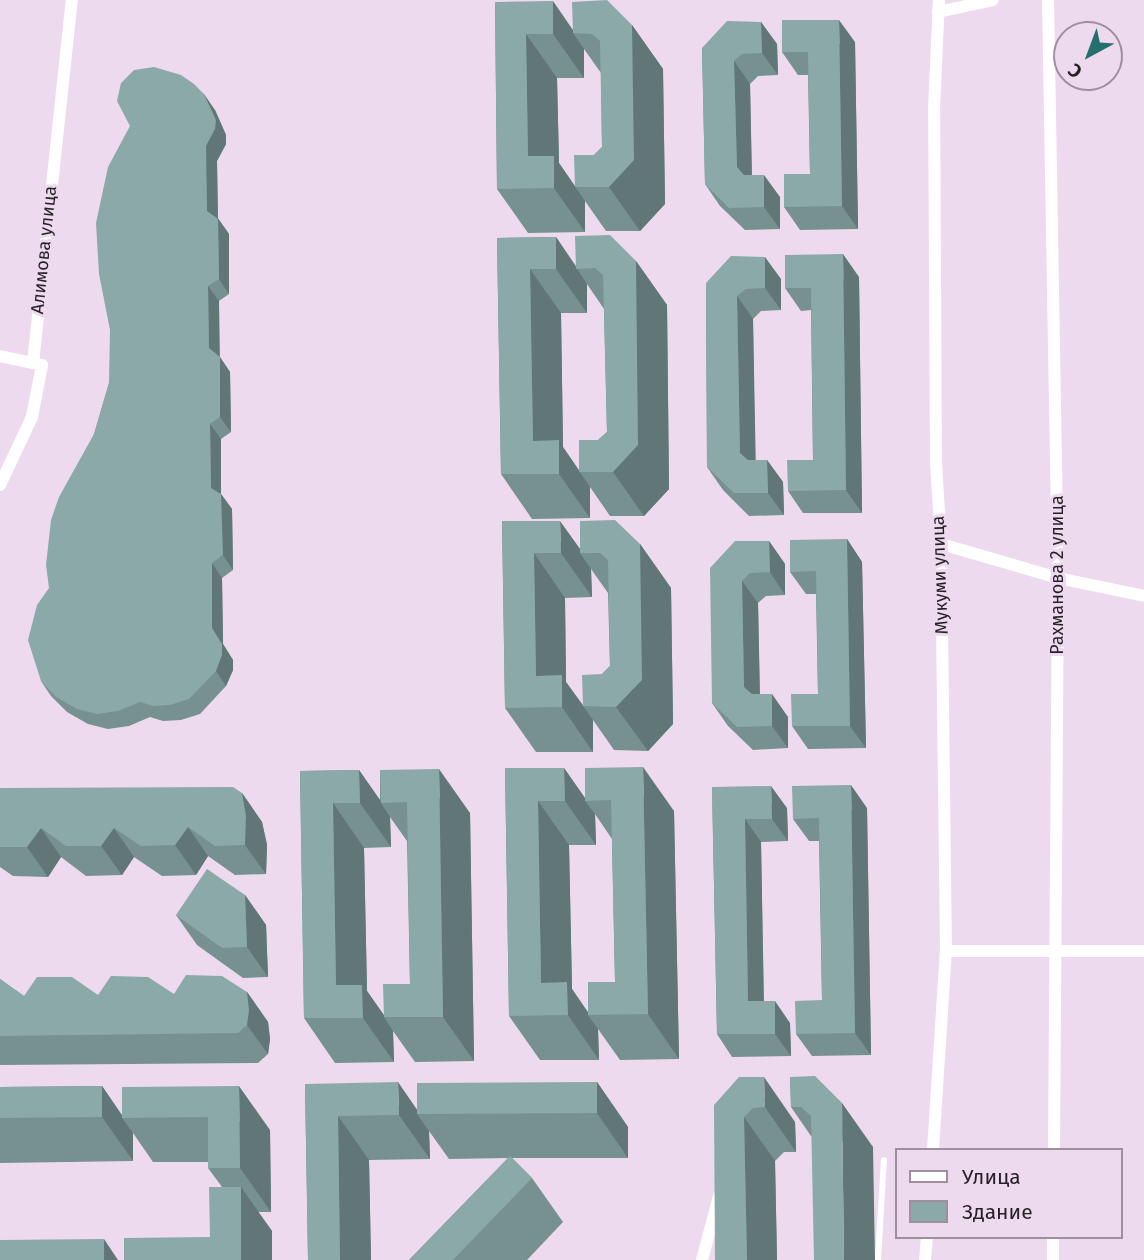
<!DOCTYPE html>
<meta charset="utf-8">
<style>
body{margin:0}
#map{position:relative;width:1144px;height:1260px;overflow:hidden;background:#eedaee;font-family:"Fira Sans",sans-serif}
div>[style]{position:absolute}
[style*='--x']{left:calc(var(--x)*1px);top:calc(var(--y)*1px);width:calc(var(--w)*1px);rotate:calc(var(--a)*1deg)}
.service>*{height:6px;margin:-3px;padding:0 3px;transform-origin:3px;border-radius:3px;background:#fff}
.minor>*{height:12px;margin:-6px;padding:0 6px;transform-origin:6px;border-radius:6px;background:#fff}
.wall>*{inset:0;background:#779190}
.shaded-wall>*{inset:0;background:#617676}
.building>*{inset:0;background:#8aa9a8}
span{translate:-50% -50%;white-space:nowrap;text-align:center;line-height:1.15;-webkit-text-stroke:6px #eedaee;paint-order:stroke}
.street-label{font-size:18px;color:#261f27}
.legend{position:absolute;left:895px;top:1148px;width:228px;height:91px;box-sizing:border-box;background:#eedaee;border:2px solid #9e8f9e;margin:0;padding:9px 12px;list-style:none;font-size:21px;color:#261f27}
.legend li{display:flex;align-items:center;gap:14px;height:35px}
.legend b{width:35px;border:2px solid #9e8f9e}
.north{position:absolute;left:1053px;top:21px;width:70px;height:70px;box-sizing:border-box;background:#eedaee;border:2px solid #9e8f9e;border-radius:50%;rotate:221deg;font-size:19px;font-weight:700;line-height:28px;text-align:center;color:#261f27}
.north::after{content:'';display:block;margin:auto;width:24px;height:32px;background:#246f6e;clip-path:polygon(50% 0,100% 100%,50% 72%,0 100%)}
</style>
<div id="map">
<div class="service">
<i style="--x:878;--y:1260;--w:100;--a:-86.6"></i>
</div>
<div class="minor">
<i style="--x:1048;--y:0;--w:578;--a:89.01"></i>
<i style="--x:1058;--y:578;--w:572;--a:90.4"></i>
<i style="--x:938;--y:12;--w:56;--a:-12.3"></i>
<i style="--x:0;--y:356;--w:34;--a:12"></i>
<i style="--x:0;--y:485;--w:75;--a:-64.8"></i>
<i style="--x:32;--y:417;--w:53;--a:-79.1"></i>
<i style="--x:42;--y:365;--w:9;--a:-167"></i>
<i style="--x:33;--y:363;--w:365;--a:-83.9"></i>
<i style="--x:941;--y:544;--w:122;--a:16.2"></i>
<i style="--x:1058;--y:578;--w:88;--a:11.8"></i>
<i style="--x:946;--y:951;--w:198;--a:0"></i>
<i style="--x:933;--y:1150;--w:199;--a:-86.3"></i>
<i style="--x:946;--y:951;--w:407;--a:-90.7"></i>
<i style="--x:941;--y:544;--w:81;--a:-93.5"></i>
<i style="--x:936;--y:463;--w:354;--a:-90.3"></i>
<i style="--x:934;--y:109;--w:109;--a:-87.4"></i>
<i style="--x:702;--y:1260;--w:66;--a:-75.1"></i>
<i style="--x:925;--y:1260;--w:23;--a:-85"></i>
<i style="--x:1053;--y:1260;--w:23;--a:-90"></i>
</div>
<div class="wall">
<i style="clip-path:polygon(evenodd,495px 2px,573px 30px,632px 25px,663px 69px,665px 204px,640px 231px,606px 231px,585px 201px,585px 232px,528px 233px,497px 189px,495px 2px,584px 49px,601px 73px,602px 147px,594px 155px,575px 186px,559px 163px,557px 78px,584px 78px,584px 49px)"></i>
<i style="clip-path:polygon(761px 22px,777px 44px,778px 75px,758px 76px,750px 84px,752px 175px,780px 197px,780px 229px,745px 230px,720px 206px,705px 184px,702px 48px)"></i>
<i style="clip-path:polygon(855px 42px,858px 229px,800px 230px,784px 207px,810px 174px,808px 75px,798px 75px,782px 52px)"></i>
<i style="clip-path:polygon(215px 110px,226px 135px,226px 144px,217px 161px,218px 218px,229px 234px,229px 294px,219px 301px,219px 356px,230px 372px,231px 432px,221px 439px,221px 494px,232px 509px,233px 570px,222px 578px,223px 644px,233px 660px,233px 670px,226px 686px,200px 714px,181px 720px,163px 721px,150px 717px,129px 726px,108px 729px,88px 724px,67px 712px,51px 696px,41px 681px,49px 588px,109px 383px)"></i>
<i style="clip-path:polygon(evenodd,556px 237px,576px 266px,636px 261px,667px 305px,669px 489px,644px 516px,610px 516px,590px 487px,590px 518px,532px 519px,501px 474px,497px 238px,556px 237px,587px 284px,604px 309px,607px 432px,598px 440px,579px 470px,563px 447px,561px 313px,587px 313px,587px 284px)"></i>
<i style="clip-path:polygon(859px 277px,862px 513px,803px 513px,788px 491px,813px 460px,811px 310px,801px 311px,785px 288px)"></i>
<i style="clip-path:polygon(781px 279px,781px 310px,761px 311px,753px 319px,755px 460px,767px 460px,783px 482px,784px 515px,749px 516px,723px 490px,707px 467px,706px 283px)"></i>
<i style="clip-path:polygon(evenodd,502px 521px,580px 549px,640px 544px,671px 588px,673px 724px,648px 751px,614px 750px,593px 720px,593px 752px,536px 752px,505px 708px,502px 521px,591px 569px,608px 593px,610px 666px,602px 674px,583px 705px,566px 682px,565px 598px,592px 597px,591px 569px)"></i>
<i style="clip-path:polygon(847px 539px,862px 562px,866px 748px,808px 749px,792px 726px,818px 694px,816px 594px,806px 594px,790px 572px)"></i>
<i style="clip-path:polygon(735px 541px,769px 541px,785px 564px,785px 595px,766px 596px,758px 603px,760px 694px,788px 717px,788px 748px,753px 750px,728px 726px,712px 703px)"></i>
<i style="clip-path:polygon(evenodd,505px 768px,564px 768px,585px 798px,585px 768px,674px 811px,679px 1059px,620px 1060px,598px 1029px,599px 1060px,540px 1060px,509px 1016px,505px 768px,595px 814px,612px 839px,615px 982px,588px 1013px,572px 989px,569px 845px,596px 845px,595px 814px)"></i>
<i style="clip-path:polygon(evenodd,359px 770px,380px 800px,380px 770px,470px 813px,474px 1061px,415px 1062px,393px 1031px,394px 1062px,335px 1063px,304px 1018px,300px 771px,359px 770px,390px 817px,407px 841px,410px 984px,384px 1015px,367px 991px,364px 848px,391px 847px,390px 817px)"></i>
<i style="clip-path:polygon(712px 787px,787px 808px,788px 841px,761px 842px,764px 1001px,790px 1023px,791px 1056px,732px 1057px,717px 1034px)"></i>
<i style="clip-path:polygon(0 788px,242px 793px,262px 822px,267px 845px,266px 874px,235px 875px,208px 856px,196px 875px,162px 876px,134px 857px,122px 875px,86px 876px,61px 857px,48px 877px,13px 876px,0 867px)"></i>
<i style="clip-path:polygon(867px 808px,871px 1055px,812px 1056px,796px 1034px,822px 1000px,819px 841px,809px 841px,793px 819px)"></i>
<i style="clip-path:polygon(245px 895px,266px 925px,268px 977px,243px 978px,197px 945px,176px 915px)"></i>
<i style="clip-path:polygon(0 979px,24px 996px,174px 994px,247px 992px,268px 1022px,270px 1039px,268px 1054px,258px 1063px,0 1065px)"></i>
<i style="clip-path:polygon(739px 1077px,795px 1122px,796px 1152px,784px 1152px,775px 1161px,777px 1260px,715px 1260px)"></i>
<i style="clip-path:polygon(790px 1077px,873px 1147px,811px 1136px,791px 1107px)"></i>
<i style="clip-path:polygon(597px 1082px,628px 1127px,628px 1158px,512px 1158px,532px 1178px,563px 1222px,527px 1260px,409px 1260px,508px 1158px,449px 1159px,429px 1131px,430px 1159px,369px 1160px,371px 1260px,308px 1260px,305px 1084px,417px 1110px)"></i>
<i style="clip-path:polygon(102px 1086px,122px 1116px,122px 1087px,270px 1130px,271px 1212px,258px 1212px,272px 1231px,272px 1260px,124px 1260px,210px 1237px,222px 1187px,208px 1168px,208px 1162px,153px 1162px,133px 1133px,133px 1161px,0 1163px,0 1087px)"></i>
</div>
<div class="shaded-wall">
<i style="clip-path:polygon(553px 1px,575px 33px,573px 33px,584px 49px,584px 78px,553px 34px)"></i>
<i style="clip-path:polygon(839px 20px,855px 42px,858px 229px,842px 206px)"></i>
<i style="clip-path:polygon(761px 22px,777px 44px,778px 75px,762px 53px)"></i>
<i style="clip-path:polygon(632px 25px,663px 69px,665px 204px,640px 231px,609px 187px)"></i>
<i style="clip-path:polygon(526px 34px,557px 78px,559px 163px,585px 201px,585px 232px,554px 188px,528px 156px)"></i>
<i style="clip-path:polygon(734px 61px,750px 84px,752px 190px,737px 167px)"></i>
<i style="clip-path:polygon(204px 94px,215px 110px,226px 135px,226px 144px,217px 161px,218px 226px,207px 211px)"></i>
<i style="clip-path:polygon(764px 175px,780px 197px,780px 229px,764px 207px)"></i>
<i style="clip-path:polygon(218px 219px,229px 234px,229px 294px,219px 279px)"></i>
<i style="clip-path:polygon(556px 237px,587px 284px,587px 313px,556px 269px)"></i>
<i style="clip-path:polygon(843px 254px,859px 277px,862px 513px,846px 490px)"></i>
<i style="clip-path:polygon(765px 257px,781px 279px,781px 310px,765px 288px)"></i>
<i style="clip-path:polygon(636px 261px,667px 305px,669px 489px,644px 516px,613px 472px)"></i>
<i style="clip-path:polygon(530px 269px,561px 313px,563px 447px,590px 487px,590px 518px,559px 474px,533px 441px)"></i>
<i style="clip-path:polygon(208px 286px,219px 301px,220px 363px,209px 348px)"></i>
<i style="clip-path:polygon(737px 296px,753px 319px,756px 476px,740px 453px)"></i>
<i style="clip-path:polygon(220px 357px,230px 372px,231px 432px,220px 417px)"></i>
<i style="clip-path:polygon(210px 424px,221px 439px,221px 494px,232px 509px,233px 570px,223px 555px,211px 488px)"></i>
<i style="clip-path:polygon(767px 460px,783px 482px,784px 515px,768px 493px)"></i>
<i style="clip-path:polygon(560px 521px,583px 553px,580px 553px,591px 569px,592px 597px,561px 553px)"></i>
<i style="clip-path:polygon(847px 539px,862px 562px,866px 748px,850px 726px)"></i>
<i style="clip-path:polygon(769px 541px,785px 564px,785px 595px,770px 572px)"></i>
<i style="clip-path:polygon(640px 544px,671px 588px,673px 724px,648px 751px,616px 707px)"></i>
<i style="clip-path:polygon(534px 553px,565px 598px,566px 682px,593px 720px,593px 752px,562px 707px,536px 676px)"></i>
<i style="clip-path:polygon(212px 563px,222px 578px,223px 644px,233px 660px,233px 670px,226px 686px,216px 671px,212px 628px)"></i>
<i style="clip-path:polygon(742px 581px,758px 603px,760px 709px,744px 687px)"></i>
<i style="clip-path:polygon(772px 694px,788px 717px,788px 748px,772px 726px)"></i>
<i style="clip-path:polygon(643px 767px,674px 811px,679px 1059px,648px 1014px)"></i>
<i style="clip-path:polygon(564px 768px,587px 801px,585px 801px,595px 814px,596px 845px,565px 801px)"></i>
<i style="clip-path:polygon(439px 769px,470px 813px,474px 1061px,443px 1017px)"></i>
<i style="clip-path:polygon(359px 770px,382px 803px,381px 803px,390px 817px,391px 847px,360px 803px)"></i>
<i style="clip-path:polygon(851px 785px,867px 808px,871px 1055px,855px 1033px)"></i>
<i style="clip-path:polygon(771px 786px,787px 808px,788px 841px,772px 819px)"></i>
<i style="clip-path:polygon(242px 793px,262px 822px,267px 845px,266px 874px,245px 845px)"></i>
<i style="clip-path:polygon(538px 801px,569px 845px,572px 989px,590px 1015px,588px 1015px,598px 1029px,599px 1060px,568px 1015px,541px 983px)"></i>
<i style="clip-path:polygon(333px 803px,364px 848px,367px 991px,385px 1017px,384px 1017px,393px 1031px,394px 1062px,363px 1018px,336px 985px)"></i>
<i style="clip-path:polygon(745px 819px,761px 842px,764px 1023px,748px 1001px)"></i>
<i style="clip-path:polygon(188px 827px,208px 856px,196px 875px,175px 845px)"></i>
<i style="clip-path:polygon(41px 828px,61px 857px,48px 877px,27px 847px)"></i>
<i style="clip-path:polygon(114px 828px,134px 857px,122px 875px,101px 846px)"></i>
<i style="clip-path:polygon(245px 895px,266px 925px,268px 977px,247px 947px)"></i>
<i style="clip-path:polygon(247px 992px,268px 1022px,270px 1039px,268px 1054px,247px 1025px)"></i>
<i style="clip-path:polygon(775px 1001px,790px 1023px,791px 1056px,775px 1034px)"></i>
<i style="clip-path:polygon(764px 1077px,795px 1122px,796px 1152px,765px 1107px)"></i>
<i style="clip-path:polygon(398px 1082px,420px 1114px,417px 1114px,429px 1131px,430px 1159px,399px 1115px)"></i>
<i style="clip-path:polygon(597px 1082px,628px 1127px,628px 1158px,597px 1113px)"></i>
<i style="clip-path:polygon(102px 1086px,124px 1118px,122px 1118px,133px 1133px,133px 1161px,102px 1117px)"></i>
<i style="clip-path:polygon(239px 1086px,270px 1130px,271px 1212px,240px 1168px)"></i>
<i style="clip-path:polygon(842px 1103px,873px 1147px,875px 1260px,844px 1260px)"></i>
<i style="clip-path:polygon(338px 1116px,369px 1160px,371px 1260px,340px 1260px)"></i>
<i style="clip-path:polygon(744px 1117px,775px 1161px,777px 1260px,747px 1260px)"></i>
<i style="clip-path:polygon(241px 1187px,272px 1231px,272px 1260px,241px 1260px)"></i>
<i style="clip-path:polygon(104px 1239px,118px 1260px,104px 1260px)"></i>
</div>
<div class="building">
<i style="clip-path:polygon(607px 0,632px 25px,634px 160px,609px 187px,575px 187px,574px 155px,594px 155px,602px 147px,600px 41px,592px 34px,573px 33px,572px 2px)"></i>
<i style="clip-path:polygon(553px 1px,553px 34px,526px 34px,528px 156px,554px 156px,554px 188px,497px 189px,495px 2px)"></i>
<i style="clip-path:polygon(782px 20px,839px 20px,842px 206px,784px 207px,784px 174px,810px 174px,808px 52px,782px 52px)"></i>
<i style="clip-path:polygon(727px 21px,761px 22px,762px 53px,742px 54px,734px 61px,737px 167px,744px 175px,764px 175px,764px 207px,729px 208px,705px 184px,702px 48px)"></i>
<i style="clip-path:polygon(154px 67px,181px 75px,194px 84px,204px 94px,216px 120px,215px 129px,206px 146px,207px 211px,218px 219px,219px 279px,208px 286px,209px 348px,220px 357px,220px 417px,210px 424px,211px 488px,221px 494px,223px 555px,212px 563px,212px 628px,222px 644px,222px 655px,216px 671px,189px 699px,170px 705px,153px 706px,140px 702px,118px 711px,97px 714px,77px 709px,56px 697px,41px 681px,28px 640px,37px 605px,49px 588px,46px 565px,51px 520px,59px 497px,94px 434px,109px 383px,110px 330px,99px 274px,96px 223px,108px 167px,130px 126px,117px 101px,121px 83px,134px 70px)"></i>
<i style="clip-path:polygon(610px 235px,636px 261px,638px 445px,613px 472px,579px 472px,579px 440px,598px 440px,607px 432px,603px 275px,595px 268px,576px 269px,575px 236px)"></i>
<i style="clip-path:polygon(556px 237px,556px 269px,530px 269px,533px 441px,559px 440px,559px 474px,501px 474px,497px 238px)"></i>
<i style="clip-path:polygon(843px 254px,846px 490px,788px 491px,787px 460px,813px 460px,811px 288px,785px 288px,785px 255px)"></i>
<i style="clip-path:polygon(731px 256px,765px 257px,765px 288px,746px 289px,737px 296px,740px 453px,748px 460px,767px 460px,768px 493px,734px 493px,707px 467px,706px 283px)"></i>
<i style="clip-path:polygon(615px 520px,640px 544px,642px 680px,616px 707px,583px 706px,582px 675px,602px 674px,610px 666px,608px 560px,600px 553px,580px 553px,580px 521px)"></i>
<i style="clip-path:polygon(502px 521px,560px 521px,561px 553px,534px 553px,536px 676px,562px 675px,562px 707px,505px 708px)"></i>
<i style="clip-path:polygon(847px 539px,850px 726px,792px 726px,791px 694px,818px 694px,816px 571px,790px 572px,790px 540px)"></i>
<i style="clip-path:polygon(735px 541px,769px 541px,770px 572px,750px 573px,742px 581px,744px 687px,752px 694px,772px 694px,772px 726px,737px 727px,712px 703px,710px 568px)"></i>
<i style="clip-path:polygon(643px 767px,648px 1014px,588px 1015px,588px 982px,615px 982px,611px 800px,585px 801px,585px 768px)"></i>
<i style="clip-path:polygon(505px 768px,564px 768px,565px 801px,538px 801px,541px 983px,567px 982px,568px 1015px,509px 1016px)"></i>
<i style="clip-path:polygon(439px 769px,443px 1017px,384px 1017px,383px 984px,410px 984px,407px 802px,381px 803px,380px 770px)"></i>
<i style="clip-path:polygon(359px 770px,360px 803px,333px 803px,336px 985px,362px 985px,363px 1018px,304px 1018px,300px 771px)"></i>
<i style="clip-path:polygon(851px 785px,855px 1033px,796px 1034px,795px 1001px,822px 1000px,819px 818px,793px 819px,792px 786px)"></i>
<i style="clip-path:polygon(771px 786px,772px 819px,745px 819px,748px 1001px,775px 1001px,775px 1034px,717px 1034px,712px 787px)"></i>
<i style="clip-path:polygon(233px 787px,242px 793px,246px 816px,245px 845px,215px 846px,188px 827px,175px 845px,141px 846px,114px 828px,101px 846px,66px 846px,41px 828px,27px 847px,0 847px,0 788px)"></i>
<i style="clip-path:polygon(207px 869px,245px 895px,247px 947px,222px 948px,176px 915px)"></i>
<i style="clip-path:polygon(186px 975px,222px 976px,247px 992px,249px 1010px,247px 1025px,238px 1033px,0 1036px,0 979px,24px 996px,37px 977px,72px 977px,98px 995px,111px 976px,148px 977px,174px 994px)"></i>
<i style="clip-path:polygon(815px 1076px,842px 1103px,844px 1260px,814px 1260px,811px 1116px,801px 1107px,791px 1107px,790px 1077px)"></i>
<i style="clip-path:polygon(739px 1077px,764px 1077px,765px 1107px,753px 1108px,744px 1117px,747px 1260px,715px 1260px,714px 1105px)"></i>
<i style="clip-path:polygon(398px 1082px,399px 1115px,338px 1116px,340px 1260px,308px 1260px,305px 1084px)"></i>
<i style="clip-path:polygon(597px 1082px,597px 1113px,417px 1114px,417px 1083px)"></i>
<i style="clip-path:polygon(102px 1086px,102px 1117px,0 1118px,0 1087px)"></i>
<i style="clip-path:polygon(239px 1086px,240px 1168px,208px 1168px,208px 1117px,122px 1118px,122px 1087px)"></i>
<i style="clip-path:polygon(510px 1156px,532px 1178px,453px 1260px,409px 1260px)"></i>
<i style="clip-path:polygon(209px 1187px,241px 1187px,241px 1260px,124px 1260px,124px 1238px,210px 1237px)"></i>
<i style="clip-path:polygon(104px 1239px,104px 1260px,0 1260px,0 1240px)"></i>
</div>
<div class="street-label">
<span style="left:44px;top:250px;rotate:-84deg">Алимова улица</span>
<span style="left:940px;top:575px;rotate:-92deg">Мукуми улица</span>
<span style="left:1057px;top:575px;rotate:-90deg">Рахманова 2 улица</span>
</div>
<ul class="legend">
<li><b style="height:9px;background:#fff"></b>Улица</li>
<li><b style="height:19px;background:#8aa9a8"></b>Здание</li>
</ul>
<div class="north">С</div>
</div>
